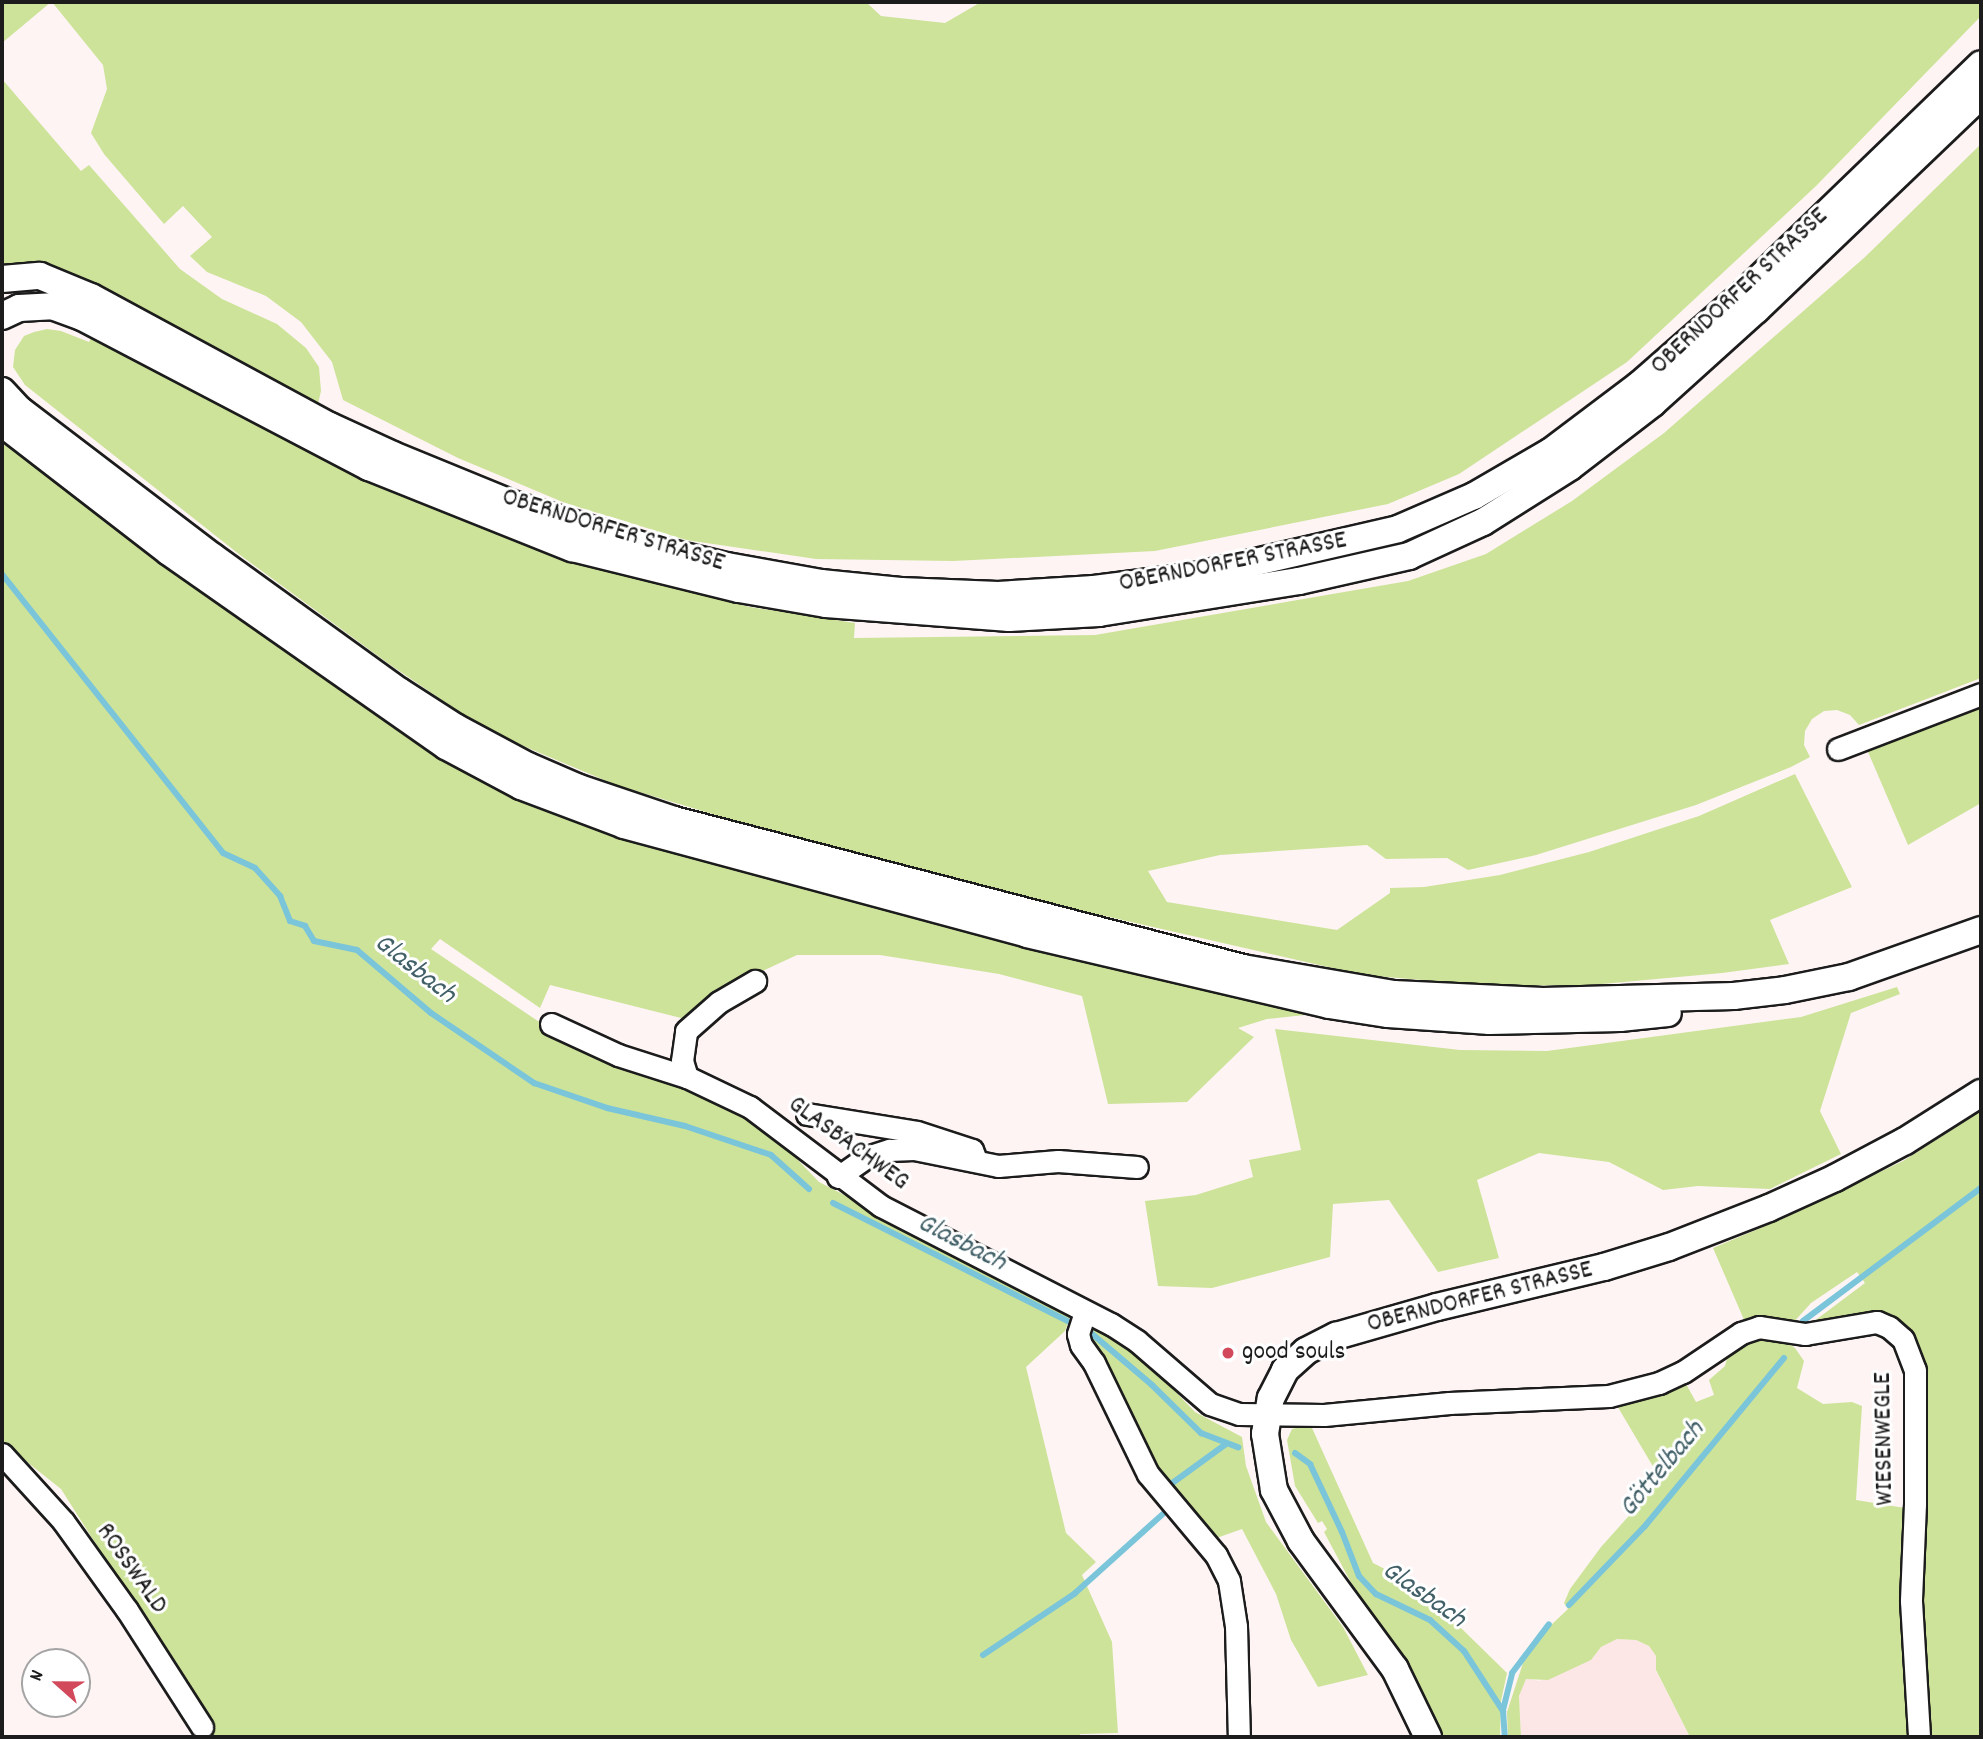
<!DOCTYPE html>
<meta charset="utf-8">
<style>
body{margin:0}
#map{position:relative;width:1983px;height:1739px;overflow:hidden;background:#fef4f4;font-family:Dekko,sans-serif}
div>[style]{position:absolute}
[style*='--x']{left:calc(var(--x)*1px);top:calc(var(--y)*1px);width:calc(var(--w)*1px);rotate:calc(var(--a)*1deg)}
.built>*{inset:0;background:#fde7e6}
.green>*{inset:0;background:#cde399}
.stream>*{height:6px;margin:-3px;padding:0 3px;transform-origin:3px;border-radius:3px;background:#7ac5da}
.roads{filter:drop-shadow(2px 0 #1c1c1c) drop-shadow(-2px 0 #1c1c1c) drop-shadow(0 2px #1c1c1c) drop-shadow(0 -2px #1c1c1c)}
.minor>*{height:21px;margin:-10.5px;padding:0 10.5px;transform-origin:10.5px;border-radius:10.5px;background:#fff}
.major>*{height:26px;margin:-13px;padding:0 13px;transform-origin:13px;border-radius:13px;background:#fff}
.dots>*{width:19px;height:19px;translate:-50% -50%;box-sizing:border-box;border:4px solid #fff;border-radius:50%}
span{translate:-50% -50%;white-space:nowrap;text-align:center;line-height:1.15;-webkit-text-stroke:6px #fff;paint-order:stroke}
.street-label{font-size:26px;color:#1c1c1c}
.poi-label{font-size:26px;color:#1c1c1c}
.left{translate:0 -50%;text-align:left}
.water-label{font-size:28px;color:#426068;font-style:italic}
.frame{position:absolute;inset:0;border:4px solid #1c1c1c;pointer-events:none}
.north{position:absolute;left:21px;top:1648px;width:70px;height:70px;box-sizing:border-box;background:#fff;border:2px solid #a4a4a4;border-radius:50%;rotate:291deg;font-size:19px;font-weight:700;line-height:28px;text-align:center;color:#1c1c1c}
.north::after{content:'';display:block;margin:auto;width:24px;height:32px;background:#d1495b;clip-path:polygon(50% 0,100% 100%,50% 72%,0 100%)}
</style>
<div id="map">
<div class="built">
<i style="clip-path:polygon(1617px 1639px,1636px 1640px,1649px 1646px,1656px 1656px,1656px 1671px,1690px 1737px,1521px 1737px,1519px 1696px,1526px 1678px,1539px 1681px,1591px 1660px,1601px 1647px)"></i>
</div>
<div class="green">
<i style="clip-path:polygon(2px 2px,51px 2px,2px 43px)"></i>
<i style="clip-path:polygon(52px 2px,866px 2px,881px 16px,945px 23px,981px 2px,1981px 2px,1981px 16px,1816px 186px,1627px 362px,1459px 474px,1388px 504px,1155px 551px,953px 561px,816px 559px,686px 540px,565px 503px,458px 458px,343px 400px,332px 362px,301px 322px,266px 296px,207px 272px,190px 256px,212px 237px,183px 206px,164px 224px,104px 154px,91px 133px,107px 89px,103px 65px)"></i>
<i style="clip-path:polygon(2px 79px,81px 171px,89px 165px,180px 269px,222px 299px,277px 324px,306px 348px,319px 367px,321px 391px,318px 404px,94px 285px,47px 265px,2px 264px)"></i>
<i style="clip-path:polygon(1981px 144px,1981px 678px,1859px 725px,1850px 715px,1837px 710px,1824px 711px,1812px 719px,1805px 731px,1804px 745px,1810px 757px,1791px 767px,1696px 805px,1536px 855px,1468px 870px,1447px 858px,1386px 859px,1367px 845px,1220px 855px,1148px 871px,1167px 902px,1337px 930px,1390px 893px,1390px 888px,1424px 887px,1500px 875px,1589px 852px,1699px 816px,1795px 774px,1852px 887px,1770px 920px,1789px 964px,1722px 973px,1591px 985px,1493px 986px,1363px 975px,1092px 913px,792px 838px,616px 785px,521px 745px,470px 719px,389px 664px,240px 555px,25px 385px,13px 367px,15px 350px,24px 336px,34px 332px,47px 329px,61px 331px,89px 342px,93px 334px,317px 456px,441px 511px,540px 550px,666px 586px,750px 607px,855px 623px,854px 638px,1095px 635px,1408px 581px,1486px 554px,1572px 501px,1664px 433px,1865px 257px)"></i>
<i style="clip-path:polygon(2px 438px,360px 702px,474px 773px,1013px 942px,1166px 982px,1315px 1014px,1267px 1019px,1238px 1028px,1254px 1037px,1187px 1102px,1108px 1104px,1082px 996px,999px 974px,880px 955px,797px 955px,730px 986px,685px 1019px,550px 985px,540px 1008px,440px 939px,431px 949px,572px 1044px,698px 1091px,736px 1110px,772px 1133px,819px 1182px,1072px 1312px,1065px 1331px,1026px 1367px,1066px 1533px,1096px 1562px,1082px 1575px,1112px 1642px,1118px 1733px,1080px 1734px,1080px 1737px,208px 1737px,212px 1727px,61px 1489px,2px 1442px)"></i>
<i style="clip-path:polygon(1981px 697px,1981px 803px,1908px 845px,1865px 745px)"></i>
<i style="clip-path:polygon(1897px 987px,1900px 994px,1851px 1013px,1820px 1111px,1841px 1154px,1770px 1189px,1698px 1186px,1663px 1190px,1609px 1162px,1539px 1153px,1477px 1180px,1499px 1258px,1438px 1272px,1389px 1200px,1333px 1204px,1330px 1257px,1212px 1288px,1158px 1286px,1145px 1201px,1196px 1195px,1253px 1177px,1249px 1160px,1301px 1150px,1275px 1029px,1460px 1050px,1547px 1051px,1801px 1017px)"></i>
<i style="clip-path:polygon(1981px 1111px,1981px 1737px,1922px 1737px,1906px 1335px,1809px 1325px,1865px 1283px,1857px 1272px,1811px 1303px,1792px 1324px,1745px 1322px,1713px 1248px,1782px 1219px,1903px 1161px)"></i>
<i style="clip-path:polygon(1091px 1327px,1118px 1340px,1146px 1361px,1195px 1412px,1242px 1437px,1246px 1466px,1266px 1522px,1343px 1627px,1368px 1675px,1318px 1687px,1291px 1640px,1276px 1594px,1242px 1529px,1211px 1540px,1153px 1471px,1088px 1344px)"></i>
<i style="clip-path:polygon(1751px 1336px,1784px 1341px,1795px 1348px,1804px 1361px,1797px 1388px,1823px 1404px,1852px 1402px,1862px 1406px,1856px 1500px,1911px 1509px,1914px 1737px,1690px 1737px,1656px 1670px,1656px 1656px,1649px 1646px,1636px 1640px,1617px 1639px,1601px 1647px,1591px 1660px,1548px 1680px,1526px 1679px,1519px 1696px,1521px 1737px,1508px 1737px,1507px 1712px,1523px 1663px,1548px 1628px,1568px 1609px,1564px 1603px,1570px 1589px,1601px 1547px,1661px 1480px,1616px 1404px,1685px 1382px,1696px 1402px,1714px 1395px,1709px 1380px,1725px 1366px,1730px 1348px)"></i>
<i style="clip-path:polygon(1304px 1426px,1312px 1428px,1373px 1563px,1418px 1586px,1507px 1673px,1501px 1701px,1500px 1737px,1443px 1737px,1391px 1642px,1356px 1592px,1324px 1532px,1327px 1529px,1322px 1521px,1318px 1523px,1295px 1486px,1287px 1440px,1292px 1429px)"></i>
</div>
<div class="stream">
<i style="--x:2;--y:574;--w:356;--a:51.6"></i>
<i style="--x:223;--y:853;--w:35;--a:25"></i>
<i style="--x:255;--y:868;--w:38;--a:48"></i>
<i style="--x:280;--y:896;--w:27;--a:68"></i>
<i style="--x:290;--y:921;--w:16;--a:18"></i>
<i style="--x:305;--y:926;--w:17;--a:59"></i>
<i style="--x:314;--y:941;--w:44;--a:11.8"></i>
<i style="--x:357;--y:950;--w:97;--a:40.4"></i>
<i style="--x:431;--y:1013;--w:125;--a:34.2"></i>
<i style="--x:534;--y:1083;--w:77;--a:18.9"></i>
<i style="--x:607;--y:1108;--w:80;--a:13"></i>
<i style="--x:685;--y:1126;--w:91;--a:18.6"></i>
<i style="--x:771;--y:1155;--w:51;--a:41.8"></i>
<i style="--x:833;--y:1203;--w:265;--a:26.7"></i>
<i style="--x:1803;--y:1321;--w:222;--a:-36.8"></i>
<i style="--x:1091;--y:1333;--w:80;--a:40.4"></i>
<i style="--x:1152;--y:1385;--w:69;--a:44.4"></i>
<i style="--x:1201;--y:1433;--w:40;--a:21"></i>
<i style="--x:1295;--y:1453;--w:19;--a:36"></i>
<i style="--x:1310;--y:1464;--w:75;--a:64.8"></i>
<i style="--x:1342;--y:1532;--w:47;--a:68.9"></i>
<i style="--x:1359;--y:1576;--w:25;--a:47"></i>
<i style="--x:1376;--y:1594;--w:60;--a:25.7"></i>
<i style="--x:1430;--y:1620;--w:46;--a:42.4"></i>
<i style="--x:1464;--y:1651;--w:72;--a:57"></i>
<i style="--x:1503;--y:1711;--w:26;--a:86"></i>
<i style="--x:1171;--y:1484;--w:68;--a:-36"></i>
<i style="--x:1569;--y:1605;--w:110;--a:-46.1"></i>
<i style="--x:1645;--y:1526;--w:218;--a:-50.4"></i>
<i style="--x:983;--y:1655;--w:110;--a:-33.8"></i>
<i style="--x:1074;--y:1594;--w:122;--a:-42"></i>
<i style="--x:1503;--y:1710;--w:38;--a:-76"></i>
<i style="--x:1512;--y:1673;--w:61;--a:-52.9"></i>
</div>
<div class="roads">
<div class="minor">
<i style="--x:1838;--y:749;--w:153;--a:-21"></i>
<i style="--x:551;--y:1024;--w:74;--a:24.8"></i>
<i style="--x:618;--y:1055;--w:72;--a:17.7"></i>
<i style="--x:687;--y:1077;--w:70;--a:25.5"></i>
<i style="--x:750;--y:1107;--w:164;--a:37.1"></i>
<i style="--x:881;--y:1206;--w:259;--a:27.2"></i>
<i style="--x:1111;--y:1324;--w:31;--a:33"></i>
<i style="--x:1137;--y:1341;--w:96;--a:40.8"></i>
<i style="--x:1210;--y:1404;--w:31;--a:19"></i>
<i style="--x:1239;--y:1414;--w:85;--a:0.7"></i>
<i style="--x:1324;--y:1415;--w:126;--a:-5.5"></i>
<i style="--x:1449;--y:1403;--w:160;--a:-2.5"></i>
<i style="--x:1609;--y:1396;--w:52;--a:-14.6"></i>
<i style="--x:1659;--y:1383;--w:26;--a:-25"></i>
<i style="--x:1683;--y:1372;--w:70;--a:-33.9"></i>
<i style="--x:1741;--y:1333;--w:19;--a:-18"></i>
<i style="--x:1759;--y:1327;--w:47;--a:8.7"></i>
<i style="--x:1805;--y:1334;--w:73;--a:-9.5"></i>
<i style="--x:1877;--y:1322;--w:13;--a:23"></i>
<i style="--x:1889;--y:1327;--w:18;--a:41"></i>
<i style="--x:1903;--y:1339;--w:33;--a:69"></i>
<i style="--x:1915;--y:1370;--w:134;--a:90"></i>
<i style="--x:1915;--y:1504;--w:97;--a:92.4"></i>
<i style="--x:1911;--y:1601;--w:136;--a:86.6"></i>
<i style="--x:687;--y:1077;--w:17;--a:-107"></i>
<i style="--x:682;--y:1061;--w:30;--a:-82"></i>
<i style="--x:686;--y:1031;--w:44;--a:-41.3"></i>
<i style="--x:719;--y:1002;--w:42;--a:-30.3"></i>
<i style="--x:807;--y:1114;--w:111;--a:9.3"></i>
<i style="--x:917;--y:1132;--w:58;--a:18.1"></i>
<i style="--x:972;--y:1150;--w:11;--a:68"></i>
<i style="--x:838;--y:1177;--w:35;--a:-35"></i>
<i style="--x:867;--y:1157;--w:23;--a:-18"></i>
<i style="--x:889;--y:1150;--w:25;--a:-2"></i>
<i style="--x:914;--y:1149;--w:86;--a:11.4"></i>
<i style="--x:998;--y:1166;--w:60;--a:-4.8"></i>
<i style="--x:1058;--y:1161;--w:79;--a:4.3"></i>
<i style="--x:1085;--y:1312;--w:23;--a:108"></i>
<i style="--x:1078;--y:1334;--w:11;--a:75"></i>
<i style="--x:1081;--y:1345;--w:22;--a:54"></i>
<i style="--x:1094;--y:1363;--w:123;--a:64.1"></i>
<i style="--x:1148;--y:1474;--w:106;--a:50"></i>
<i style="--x:1216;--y:1555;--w:29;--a:63"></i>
<i style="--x:1229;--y:1581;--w:46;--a:81.2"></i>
<i style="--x:1236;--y:1626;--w:111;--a:88.5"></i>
<i style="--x:2;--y:1454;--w:91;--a:47.7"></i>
<i style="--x:63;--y:1521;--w:110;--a:54.3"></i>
<i style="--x:127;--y:1610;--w:139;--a:57.3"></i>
</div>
<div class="major">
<i style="--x:2;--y:279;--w:38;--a:-5"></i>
<i style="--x:40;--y:276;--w:55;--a:22.4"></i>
<i style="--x:91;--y:297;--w:272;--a:28.4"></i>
<i style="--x:330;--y:426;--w:69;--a:24.7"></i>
<i style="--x:393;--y:455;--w:132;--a:22.3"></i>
<i style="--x:515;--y:505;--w:142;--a:17.7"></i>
<i style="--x:650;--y:548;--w:79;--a:13.2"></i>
<i style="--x:727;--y:566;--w:96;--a:10.3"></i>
<i style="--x:821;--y:583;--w:80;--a:5.7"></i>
<i style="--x:901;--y:591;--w:97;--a:2.4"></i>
<i style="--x:998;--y:595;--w:96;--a:-3.6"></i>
<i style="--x:1094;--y:589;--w:102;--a:-7.3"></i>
<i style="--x:1195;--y:576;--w:208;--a:-13"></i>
<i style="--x:1398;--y:529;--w:83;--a:-23.5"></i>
<i style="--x:1474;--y:496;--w:88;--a:-30.1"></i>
<i style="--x:1550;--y:452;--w:111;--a:-37"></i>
<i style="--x:1639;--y:385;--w:137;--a:-41.1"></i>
<i style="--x:1742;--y:295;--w:332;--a:-44"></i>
<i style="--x:2;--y:316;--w:19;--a:-25"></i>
<i style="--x:19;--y:308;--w:33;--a:-3"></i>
<i style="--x:52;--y:306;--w:32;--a:20"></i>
<i style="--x:82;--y:317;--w:324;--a:27.6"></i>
<i style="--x:369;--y:467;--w:219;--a:21.8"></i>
<i style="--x:572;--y:548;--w:172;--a:13.8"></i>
<i style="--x:739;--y:589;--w:88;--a:9.8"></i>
<i style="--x:826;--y:604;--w:184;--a:4.4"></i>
<i style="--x:1009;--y:618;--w:90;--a:-3.2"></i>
<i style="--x:1099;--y:613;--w:203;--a:-9.1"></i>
<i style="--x:1299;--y:581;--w:113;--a:-12.8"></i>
<i style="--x:1409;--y:556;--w:81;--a:-24.7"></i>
<i style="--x:1483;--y:522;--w:103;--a:-32.3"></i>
<i style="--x:1570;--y:467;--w:105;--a:-37.6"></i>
<i style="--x:1653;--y:403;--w:139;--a:-42.1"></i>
<i style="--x:1756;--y:310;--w:311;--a:-43.7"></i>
<i style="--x:2;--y:391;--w:26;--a:47"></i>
<i style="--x:20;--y:410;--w:243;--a:37.3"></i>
<i style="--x:213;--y:557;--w:229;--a:35.8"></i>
<i style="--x:399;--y:691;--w:67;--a:32.7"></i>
<i style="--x:455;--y:727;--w:83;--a:28.1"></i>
<i style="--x:528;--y:766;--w:56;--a:23.3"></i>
<i style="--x:579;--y:788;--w:100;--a:18.6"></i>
<i style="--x:674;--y:820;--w:588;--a:14.58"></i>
<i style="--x:1243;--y:968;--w:153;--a:9.8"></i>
<i style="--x:1394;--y:994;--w:149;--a:2.7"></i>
<i style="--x:1543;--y:1001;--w:191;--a:-1.5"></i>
<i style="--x:1734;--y:996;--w:51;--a:-6.7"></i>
<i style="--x:1785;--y:990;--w:65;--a:-11.5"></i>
<i style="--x:1849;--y:977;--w:140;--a:-19.6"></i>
<i style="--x:2;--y:423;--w:211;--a:37.7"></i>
<i style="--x:169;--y:552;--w:338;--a:35"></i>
<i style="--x:446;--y:746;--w:85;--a:28.1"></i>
<i style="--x:521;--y:786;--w:110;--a:20.7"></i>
<i style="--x:624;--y:825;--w:417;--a:15.1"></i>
<i style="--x:1027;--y:934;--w:310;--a:13.2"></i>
<i style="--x:1329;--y:1005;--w:60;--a:8.7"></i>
<i style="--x:1388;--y:1014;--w:102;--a:3.9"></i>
<i style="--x:1490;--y:1021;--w:130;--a:-1.3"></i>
<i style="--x:1620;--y:1018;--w:48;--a:-5.9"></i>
<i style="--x:1428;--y:1737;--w:76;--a:-115.9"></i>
<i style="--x:1395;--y:1669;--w:159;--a:-126.3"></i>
<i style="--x:1301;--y:1541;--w:58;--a:-117.9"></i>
<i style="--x:1274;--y:1490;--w:57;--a:-99.1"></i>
<i style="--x:1265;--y:1434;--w:36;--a:-81"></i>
<i style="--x:1271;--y:1398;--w:31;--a:-63"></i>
<i style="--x:1285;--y:1370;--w:28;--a:-42"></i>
<i style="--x:1306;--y:1351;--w:34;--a:-27"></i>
<i style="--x:1336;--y:1336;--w:105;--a:-16"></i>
<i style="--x:1437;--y:1307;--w:172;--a:-13.5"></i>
<i style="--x:1604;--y:1267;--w:68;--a:-17.1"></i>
<i style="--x:1669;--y:1247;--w:107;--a:-21.3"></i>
<i style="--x:1769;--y:1208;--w:72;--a:-24.4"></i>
<i style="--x:1835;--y:1178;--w:79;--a:-27.9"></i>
<i style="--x:1905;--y:1141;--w:90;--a:-32.3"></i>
</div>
</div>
<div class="dots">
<i style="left:1228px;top:1353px;background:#d1495b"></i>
</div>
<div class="street-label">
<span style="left:1740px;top:292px;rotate:-43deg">OBERNDORFER STRASSE</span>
<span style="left:613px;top:531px;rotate:17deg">OBERNDORFER STRASSE</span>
<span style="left:1233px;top:563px;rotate:-11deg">OBERNDORFER STRASSE</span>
<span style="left:848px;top:1144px;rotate:36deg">GLASBACHWEG</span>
<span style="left:1480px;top:1298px;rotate:-14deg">OBERNDORFER STRASSE</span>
<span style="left:1885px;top:1439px;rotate:-91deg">WIESENWEGLE</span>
<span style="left:131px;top:1569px;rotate:55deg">ROSSWALD</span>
</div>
<div class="poi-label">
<span class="left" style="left:1242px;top:1353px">good souls</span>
</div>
<div class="water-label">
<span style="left:414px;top:970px;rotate:38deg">Glasbach</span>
<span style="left:961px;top:1244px;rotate:27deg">Glasbach</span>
<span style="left:1663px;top:1470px;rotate:-50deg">Göttelbach</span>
<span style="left:1423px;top:1596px;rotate:35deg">Glasbach</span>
</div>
<div class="frame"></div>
<div class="north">N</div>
</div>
